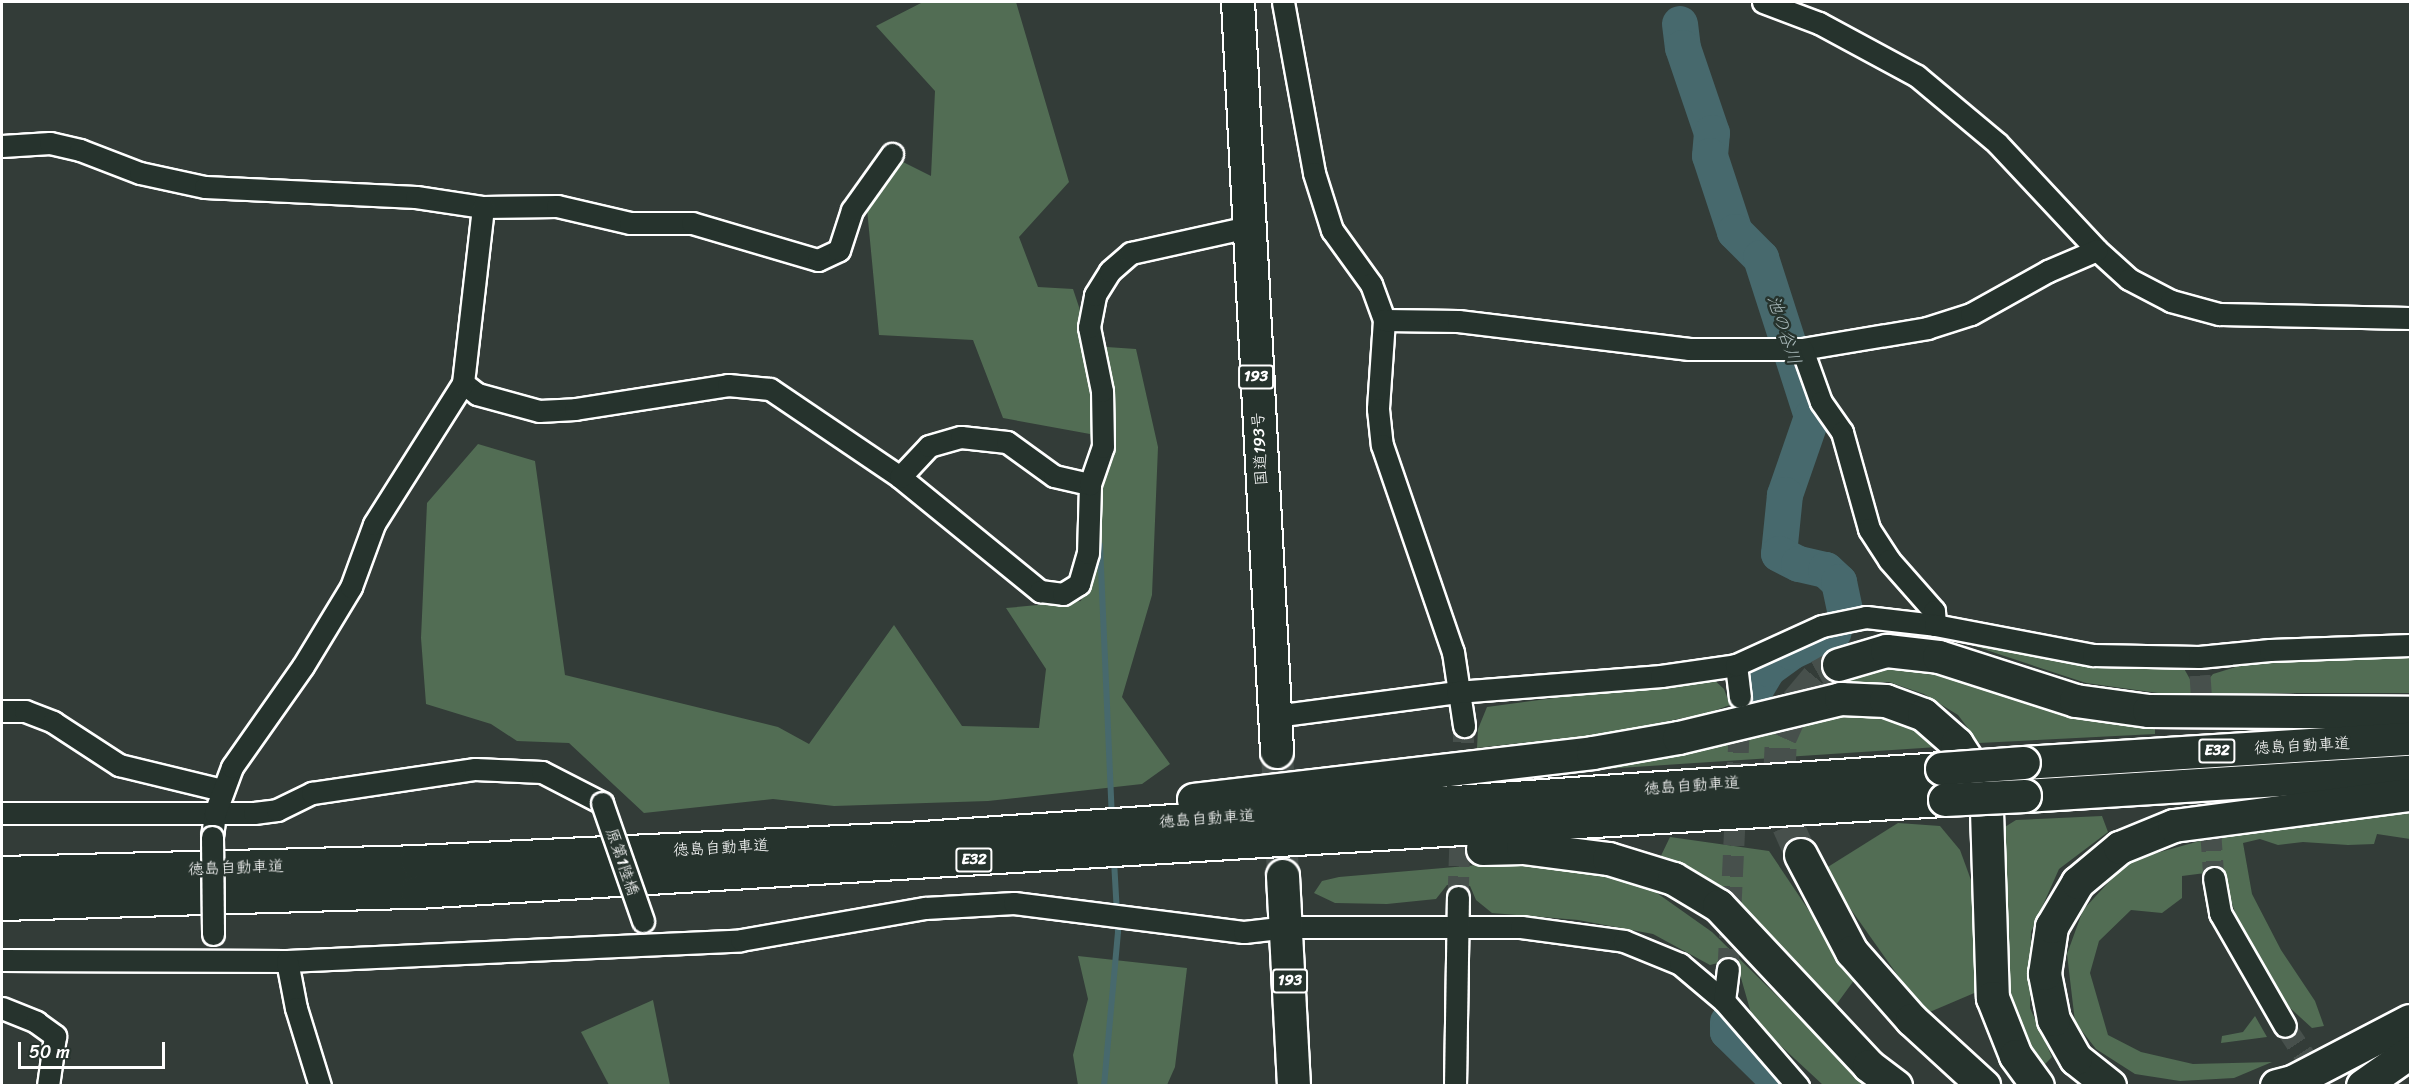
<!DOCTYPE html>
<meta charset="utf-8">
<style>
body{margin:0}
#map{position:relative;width:2412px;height:1087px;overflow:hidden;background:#333c38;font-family:Sriracha,"Klee One",sans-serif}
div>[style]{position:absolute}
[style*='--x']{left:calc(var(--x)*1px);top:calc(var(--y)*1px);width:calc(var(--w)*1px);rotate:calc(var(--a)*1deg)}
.green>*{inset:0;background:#526d54}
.stream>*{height:6px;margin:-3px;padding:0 3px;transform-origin:3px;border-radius:3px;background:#47696d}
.river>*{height:36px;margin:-18px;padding:0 18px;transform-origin:18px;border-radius:18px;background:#47696d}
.minor-tunnel>*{height:21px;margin-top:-10.5px;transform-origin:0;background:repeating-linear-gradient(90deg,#47504c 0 21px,transparent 0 31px)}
.highway-tunnel>*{height:32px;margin-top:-16px;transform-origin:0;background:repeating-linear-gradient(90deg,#47504c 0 32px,transparent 0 48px)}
.roads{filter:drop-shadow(2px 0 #fff) drop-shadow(-2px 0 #fff) drop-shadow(0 2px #fff) drop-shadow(0 -2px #fff)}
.minor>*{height:21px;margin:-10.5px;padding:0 10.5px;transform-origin:10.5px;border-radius:10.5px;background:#26332d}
.highway>*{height:32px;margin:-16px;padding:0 16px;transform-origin:16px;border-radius:16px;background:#26332d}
.bridges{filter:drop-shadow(2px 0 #fff) drop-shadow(-2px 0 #fff) drop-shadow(0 2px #fff) drop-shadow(0 -2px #fff)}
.minor-bridge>*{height:21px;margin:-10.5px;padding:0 10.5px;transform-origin:10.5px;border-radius:10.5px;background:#26332d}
.highway-bridge>*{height:32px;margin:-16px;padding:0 16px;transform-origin:16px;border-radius:16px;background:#26332d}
span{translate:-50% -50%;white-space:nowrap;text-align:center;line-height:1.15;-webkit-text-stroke:5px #26332d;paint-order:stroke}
.shield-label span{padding:2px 4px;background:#26332d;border:2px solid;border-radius:4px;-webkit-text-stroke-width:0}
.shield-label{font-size:15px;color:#fff;font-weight:700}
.street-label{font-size:16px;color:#fff}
.water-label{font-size:18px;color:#acbcbd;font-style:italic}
.frame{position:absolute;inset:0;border:3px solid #fff;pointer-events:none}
.scale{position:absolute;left:18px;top:1042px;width:147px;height:27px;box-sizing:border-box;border:3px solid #fff;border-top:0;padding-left:8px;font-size:18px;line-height:21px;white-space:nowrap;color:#fff;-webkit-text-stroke:4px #26332d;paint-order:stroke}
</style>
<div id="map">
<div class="green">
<i style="clip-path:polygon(923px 2px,1016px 2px,1069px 182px,1019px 237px,1038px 287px,1073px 289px,1092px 346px,1136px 349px,1158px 447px,1152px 595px,1122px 697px,1170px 764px,1142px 784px,988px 801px,834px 806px,773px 799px,644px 813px,569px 743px,517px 741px,491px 724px,426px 704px,421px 638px,427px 503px,478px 444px,535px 461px,565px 675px,778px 727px,809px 744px,894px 625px,962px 726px,1039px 728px,1046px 669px,1006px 608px,1081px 601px,1101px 511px,1090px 434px,1003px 418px,973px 340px,879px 335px,865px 188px,899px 160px,931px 176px,935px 91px,876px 26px)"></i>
<i style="clip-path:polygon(1953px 639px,2077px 664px,2182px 665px,2191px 681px,2207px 681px,2213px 674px,2255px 661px,2410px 657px,2410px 693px,2158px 693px,2086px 683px)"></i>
<i style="clip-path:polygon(1896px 663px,2155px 721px,2155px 734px,1979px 743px,1958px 715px,1924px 694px,1889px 682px,1842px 683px,1860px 669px)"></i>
<i style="clip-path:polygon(1711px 677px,1724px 689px,1730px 705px,1708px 713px,1604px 734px,1477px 748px,1478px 729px,1487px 707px)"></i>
<i style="clip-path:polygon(1878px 711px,1912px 724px,1938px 747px,1604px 769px,1605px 763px,1816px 713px)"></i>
<i style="clip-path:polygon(2410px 811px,2410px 839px,2377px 834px,2374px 844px,2348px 845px,2303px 842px,2278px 845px,2260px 839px,2243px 843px,2252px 894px,2281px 950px,2315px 1001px,2324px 1026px,2312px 1028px,2289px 1007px,2266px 974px,2241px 930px,2221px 871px,2182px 876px,2182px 898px,2162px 913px,2131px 910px,2099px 941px,2090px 973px,2108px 1035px,2141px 1052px,2193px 1064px,2272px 1062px,2234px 1078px,2180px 1081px,2135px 1074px,2096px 1049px,2075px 1022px,2067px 954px,2083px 910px,2128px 861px,2239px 830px)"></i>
<i style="clip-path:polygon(2102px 816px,2108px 832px,2059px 869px,2031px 932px,2030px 1008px,2052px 1057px,2042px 1067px,2015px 1018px,1999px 937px,2000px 830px,2016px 820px)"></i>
<i style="clip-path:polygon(1898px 823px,1940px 826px,1960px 850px,1975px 891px,1979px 991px,1925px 1014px,1823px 870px)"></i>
<i style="clip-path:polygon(1670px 837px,1769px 851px,1855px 979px,1833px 1009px,1769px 935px,1714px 890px,1658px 862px)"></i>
<i style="clip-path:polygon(1478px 865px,1562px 866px,1647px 886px,1712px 932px,1868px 1085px,1823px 1085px,1753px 1020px,1739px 971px,1722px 962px,1710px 965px,1653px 934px,1578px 920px,1492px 913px,1476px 900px,1470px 886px,1447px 885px,1436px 899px,1387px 904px,1335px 903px,1314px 893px,1322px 881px,1339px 877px)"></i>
<i style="clip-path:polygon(1078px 956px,1187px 968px,1175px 1067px,1167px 1085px,1078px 1085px,1073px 1055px,1088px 999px)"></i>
<i style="clip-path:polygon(653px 1000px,670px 1085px,609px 1085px,581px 1032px)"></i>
<i style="clip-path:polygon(2255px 1016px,2267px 1037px,2221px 1043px,2222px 1036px,2243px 1032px)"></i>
</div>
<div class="stream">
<i style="--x:1100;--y:545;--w:272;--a:87.5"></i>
<i style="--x:1104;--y:1086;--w:155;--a:-84.8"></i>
<i style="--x:1118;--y:932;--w:72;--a:-93.2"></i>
</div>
<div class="river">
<i style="--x:1680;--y:24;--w:24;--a:83"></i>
<i style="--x:1683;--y:48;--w:90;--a:71.2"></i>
<i style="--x:1712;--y:133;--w:23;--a:95"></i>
<i style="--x:1710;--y:156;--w:80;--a:71.8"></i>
<i style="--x:1735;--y:232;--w:37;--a:45"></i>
<i style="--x:1761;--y:258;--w:167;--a:72.2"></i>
<i style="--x:1812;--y:417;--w:83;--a:109.1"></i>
<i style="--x:1785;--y:495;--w:59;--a:95.8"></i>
<i style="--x:1779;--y:554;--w:22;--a:27"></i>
<i style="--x:1799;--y:564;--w:28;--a:13"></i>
<i style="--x:1826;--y:570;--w:18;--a:43"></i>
<i style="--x:1839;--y:582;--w:29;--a:78"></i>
<i style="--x:1753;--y:694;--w:29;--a:-59"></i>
<i style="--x:1768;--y:669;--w:29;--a:-36"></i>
<i style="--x:1791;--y:652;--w:47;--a:-24.9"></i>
<i style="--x:1728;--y:1022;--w:10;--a:90"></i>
<i style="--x:1728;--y:1032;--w:77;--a:44.5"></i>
</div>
<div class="minor-tunnel">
<i style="--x:2200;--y:675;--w:203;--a:86.1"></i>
<i style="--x:1458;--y:897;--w:171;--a:-88"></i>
<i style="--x:1728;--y:969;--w:256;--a:-87.3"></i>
<i style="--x:2285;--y:1026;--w:72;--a:56.3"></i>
</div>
<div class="highway-tunnel">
<i style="--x:1277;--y:752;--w:124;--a:87.2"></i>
<i style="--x:1801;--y:855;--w:32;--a:-114"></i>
<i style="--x:1788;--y:826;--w:47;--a:-101.1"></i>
<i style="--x:1779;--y:780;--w:43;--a:-87.3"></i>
<i style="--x:1781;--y:737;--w:37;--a:-66"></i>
<i style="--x:1796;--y:703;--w:35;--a:-50"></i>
<i style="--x:1819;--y:676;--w:23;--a:-29"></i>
</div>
<div class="roads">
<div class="minor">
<i style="--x:1283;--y:2;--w:174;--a:79.7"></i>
<i style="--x:1314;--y:173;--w:60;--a:72.5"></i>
<i style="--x:1332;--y:230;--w:67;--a:54.2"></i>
<i style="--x:1371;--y:284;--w:38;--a:70"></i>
<i style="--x:1384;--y:320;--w:89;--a:93.9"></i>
<i style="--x:1378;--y:409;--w:36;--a:84"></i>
<i style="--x:1382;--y:445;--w:219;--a:71.1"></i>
<i style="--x:1453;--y:652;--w:75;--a:81.5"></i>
<i style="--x:1763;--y:2;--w:60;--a:20.6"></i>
<i style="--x:1819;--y:23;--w:111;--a:28.4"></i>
<i style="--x:1917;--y:76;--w:104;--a:39.9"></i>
<i style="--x:1997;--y:143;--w:146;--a:46.9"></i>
<i style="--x:2097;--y:250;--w:43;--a:42.2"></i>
<i style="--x:2129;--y:279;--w:47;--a:27.6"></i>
<i style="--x:2171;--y:301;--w:50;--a:15.2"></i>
<i style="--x:2219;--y:314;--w:191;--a:1.2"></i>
<i style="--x:2;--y:146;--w:48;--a:-3.6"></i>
<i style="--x:50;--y:143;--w:31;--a:13"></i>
<i style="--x:80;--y:150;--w:64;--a:21"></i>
<i style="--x:140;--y:173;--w:66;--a:12.2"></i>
<i style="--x:205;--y:187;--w:211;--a:2.7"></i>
<i style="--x:416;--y:197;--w:68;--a:8.5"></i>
<i style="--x:483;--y:207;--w:74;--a:-0.8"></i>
<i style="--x:557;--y:206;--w:75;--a:13.1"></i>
<i style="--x:630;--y:223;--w:62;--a:0"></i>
<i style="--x:692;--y:223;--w:131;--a:16.4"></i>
<i style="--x:818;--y:260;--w:23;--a:-25"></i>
<i style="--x:839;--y:250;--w:42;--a:-72"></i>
<i style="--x:852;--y:210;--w:69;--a:-54.5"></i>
<i style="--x:1384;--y:320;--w:74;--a:0.8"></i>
<i style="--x:1458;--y:321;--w:233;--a:6.9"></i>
<i style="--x:1689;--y:349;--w:113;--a:0"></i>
<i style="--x:1802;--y:349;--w:127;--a:-9.5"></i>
<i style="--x:1927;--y:328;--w:46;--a:-17.7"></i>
<i style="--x:1971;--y:314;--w:88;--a:-29.2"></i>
<i style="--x:2048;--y:271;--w:53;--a:-23.2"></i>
<i style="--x:1802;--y:349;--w:56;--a:70.3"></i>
<i style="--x:1821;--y:402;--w:37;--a:55"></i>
<i style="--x:1842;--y:432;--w:101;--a:74.4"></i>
<i style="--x:1869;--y:529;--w:37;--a:57"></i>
<i style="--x:1889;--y:560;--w:68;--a:48.6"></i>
<i style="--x:1934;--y:611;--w:14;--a:86"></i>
<i style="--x:463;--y:383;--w:18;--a:38"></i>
<i style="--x:477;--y:394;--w:64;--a:15.3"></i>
<i style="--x:539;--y:411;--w:36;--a:-3"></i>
<i style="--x:575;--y:409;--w:155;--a:-8.9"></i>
<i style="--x:728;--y:385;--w:42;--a:5.4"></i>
<i style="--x:770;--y:389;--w:157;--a:34.1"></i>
<i style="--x:900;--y:477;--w:181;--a:39.2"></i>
<i style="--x:1040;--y:591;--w:23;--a:7"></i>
<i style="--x:1063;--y:594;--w:19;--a:-32"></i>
<i style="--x:1079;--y:584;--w:32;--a:-74"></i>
<i style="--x:1088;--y:553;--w:69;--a:-88.3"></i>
<i style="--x:900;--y:477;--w:42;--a:-46.9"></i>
<i style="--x:929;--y:446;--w:33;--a:-16"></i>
<i style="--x:961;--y:437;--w:46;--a:6.2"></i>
<i style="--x:1007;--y:442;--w:58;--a:35.9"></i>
<i style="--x:1054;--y:476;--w:37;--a:13"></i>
<i style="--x:1090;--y:484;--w:39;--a:-71"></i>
<i style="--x:1103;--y:447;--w:56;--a:-91"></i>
<i style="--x:1102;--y:391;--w:65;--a:-101.5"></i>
<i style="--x:1089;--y:327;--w:33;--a:-79"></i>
<i style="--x:1095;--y:295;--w:28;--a:-58"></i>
<i style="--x:1110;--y:271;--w:28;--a:-41"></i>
<i style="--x:1131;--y:253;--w:120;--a:-12.5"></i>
<i style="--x:1736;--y:665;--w:32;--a:83"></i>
<i style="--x:2;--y:711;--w:23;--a:0"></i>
<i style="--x:25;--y:711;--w:30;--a:21"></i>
<i style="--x:53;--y:722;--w:79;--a:33.1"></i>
<i style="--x:119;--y:765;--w:106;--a:13.6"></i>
<i style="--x:1275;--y:716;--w:184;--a:-7.5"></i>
<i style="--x:1457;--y:692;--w:205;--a:-4.5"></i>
<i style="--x:1661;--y:676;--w:76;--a:-8.3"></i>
<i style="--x:1736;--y:665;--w:94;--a:-24.4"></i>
<i style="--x:1822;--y:626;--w:45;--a:-11.6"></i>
<i style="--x:1866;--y:617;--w:69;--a:6.6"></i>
<i style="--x:1935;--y:625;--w:161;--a:10.8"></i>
<i style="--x:2093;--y:655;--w:106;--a:1.1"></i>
<i style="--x:2199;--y:657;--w:71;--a:-5.6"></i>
<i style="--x:2270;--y:650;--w:140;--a:-2"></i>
<i style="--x:2;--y:813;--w:252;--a:0"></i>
<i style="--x:254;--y:813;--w:23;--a:-7"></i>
<i style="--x:277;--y:810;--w:39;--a:-26"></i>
<i style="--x:312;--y:793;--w:165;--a:-8.4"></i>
<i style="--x:475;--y:769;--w:67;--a:2.6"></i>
<i style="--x:542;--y:772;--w:68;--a:27.3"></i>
<i style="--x:212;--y:837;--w:24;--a:-83"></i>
<i style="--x:215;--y:813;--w:49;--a:-69.7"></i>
<i style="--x:232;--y:767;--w:123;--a:-54.9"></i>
<i style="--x:303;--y:666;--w:92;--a:-58.7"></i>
<i style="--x:351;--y:587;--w:67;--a:-69.9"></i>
<i style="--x:374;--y:524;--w:167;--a:-57.7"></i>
<i style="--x:463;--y:383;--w:177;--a:-83.5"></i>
<i style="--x:2214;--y:878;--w:36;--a:80"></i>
<i style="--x:2220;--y:913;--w:130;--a:60.1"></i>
<i style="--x:2;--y:960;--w:285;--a:0.2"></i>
<i style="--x:287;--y:961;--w:454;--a:-2.6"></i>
<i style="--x:741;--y:940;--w:187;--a:-9.9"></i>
<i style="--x:925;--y:908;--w:89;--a:-3.2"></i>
<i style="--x:1014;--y:903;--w:232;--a:7.2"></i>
<i style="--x:1244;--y:932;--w:44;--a:-6.5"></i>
<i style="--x:1288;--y:927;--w:233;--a:0"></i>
<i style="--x:1521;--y:927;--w:104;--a:7.7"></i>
<i style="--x:1624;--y:941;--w:61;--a:22.3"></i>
<i style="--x:1680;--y:964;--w:57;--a:40.1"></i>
<i style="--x:1724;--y:1001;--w:113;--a:49"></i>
<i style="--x:287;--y:961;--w:48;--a:79.2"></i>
<i style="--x:296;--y:1008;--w:82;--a:72.9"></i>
<i style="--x:1724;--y:1001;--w:32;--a:-83"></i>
<i style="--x:2;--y:1008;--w:37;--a:22"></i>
<i style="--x:36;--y:1022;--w:24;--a:36"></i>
<i style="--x:55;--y:1036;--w:50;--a:98"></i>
<i style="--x:1455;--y:1086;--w:189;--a:-89.1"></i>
</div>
<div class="highway">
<i style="--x:1238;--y:2;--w:751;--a:87.02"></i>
<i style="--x:1839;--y:665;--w:50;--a:-16.3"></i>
<i style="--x:1887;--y:651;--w:52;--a:6.6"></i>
<i style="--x:1939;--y:657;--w:144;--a:17.8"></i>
<i style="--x:2076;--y:701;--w:74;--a:7.8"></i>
<i style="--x:2149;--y:711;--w:261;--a:0.4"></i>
<i style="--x:2024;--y:763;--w:387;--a:-3.6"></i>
<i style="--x:2025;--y:796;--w:386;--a:-3.6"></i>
<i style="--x:1194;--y:800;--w:402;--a:-6.7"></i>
<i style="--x:1593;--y:753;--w:87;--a:-9.9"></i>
<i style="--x:1679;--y:738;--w:167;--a:-13.5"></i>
<i style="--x:1841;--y:699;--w:45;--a:2.5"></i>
<i style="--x:1886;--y:701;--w:40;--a:20.2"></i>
<i style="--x:1924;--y:715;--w:44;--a:41.3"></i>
<i style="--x:1957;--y:744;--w:40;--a:57.1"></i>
<i style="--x:1979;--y:778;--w:34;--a:76"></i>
<i style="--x:1987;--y:811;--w:187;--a:88.2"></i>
<i style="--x:1993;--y:998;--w:62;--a:68.4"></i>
<i style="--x:2016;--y:1056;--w:37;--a:54"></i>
<i style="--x:1483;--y:849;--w:40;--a:-1.4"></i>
<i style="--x:1523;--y:848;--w:87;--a:7.3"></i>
<i style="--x:1609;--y:859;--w:68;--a:17.1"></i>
<i style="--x:1674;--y:879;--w:52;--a:31"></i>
<i style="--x:1719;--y:906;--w:219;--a:46.8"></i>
<i style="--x:1869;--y:1066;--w:34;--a:37"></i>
<i style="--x:1801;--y:855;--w:110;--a:62.3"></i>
<i style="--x:1852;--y:952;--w:91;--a:48.6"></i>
<i style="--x:1912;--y:1020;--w:98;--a:42.5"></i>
<i style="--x:2;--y:873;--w:415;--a:-1.5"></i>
<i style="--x:417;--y:862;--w:492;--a:-2.7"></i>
<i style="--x:908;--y:839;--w:1036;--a:-3.87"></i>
<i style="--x:1283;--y:876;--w:210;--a:87"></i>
<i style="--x:2;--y:904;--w:415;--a:-1.7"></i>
<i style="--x:417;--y:892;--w:1531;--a:-3.45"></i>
<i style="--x:2110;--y:1086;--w:43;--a:-141.5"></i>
<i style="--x:2076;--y:1059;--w:45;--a:-119.4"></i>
<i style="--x:2054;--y:1020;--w:47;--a:-101.1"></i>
<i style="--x:2045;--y:974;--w:48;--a:-81.5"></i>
<i style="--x:2052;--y:927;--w:51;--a:-59.4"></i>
<i style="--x:2078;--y:883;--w:55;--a:-39.8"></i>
<i style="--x:2120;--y:848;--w:58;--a:-22.2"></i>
<i style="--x:2174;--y:826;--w:238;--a:-7.5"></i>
<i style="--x:2277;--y:1086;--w:16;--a:-14"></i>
<i style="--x:2293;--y:1082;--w:132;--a:-27.5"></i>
<i style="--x:2363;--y:1086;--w:57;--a:-35.1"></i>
</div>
</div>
<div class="bridges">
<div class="minor-bridge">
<i style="--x:602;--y:803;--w:125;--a:70.8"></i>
<i style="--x:212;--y:837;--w:97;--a:89.4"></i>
</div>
<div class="highway-bridge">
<i style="--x:1942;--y:769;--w:82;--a:-4.2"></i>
<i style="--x:1945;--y:800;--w:80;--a:-2.9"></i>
</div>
</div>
<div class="shield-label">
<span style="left:1256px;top:377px">193</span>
<span style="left:2217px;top:751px">E32</span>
<span style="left:974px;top:860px">E32</span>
<span style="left:1290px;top:981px">193</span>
</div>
<div class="street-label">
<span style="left:1260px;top:449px;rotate:-93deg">国道193号</span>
<span style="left:2302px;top:746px;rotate:-3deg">徳島自動車道</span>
<span style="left:1692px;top:786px;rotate:-4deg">徳島自動車道</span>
<span style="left:1207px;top:819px;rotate:-4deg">徳島自動車道</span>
<span style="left:721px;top:848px;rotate:-3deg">徳島自動車道</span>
<span style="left:622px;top:862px;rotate:71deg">原第1陸橋</span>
<span style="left:236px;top:868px;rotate:-2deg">徳島自動車道</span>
</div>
<div class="water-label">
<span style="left:1784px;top:330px;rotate:72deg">池の谷川</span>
</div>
<div class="frame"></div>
<div class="scale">50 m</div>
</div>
